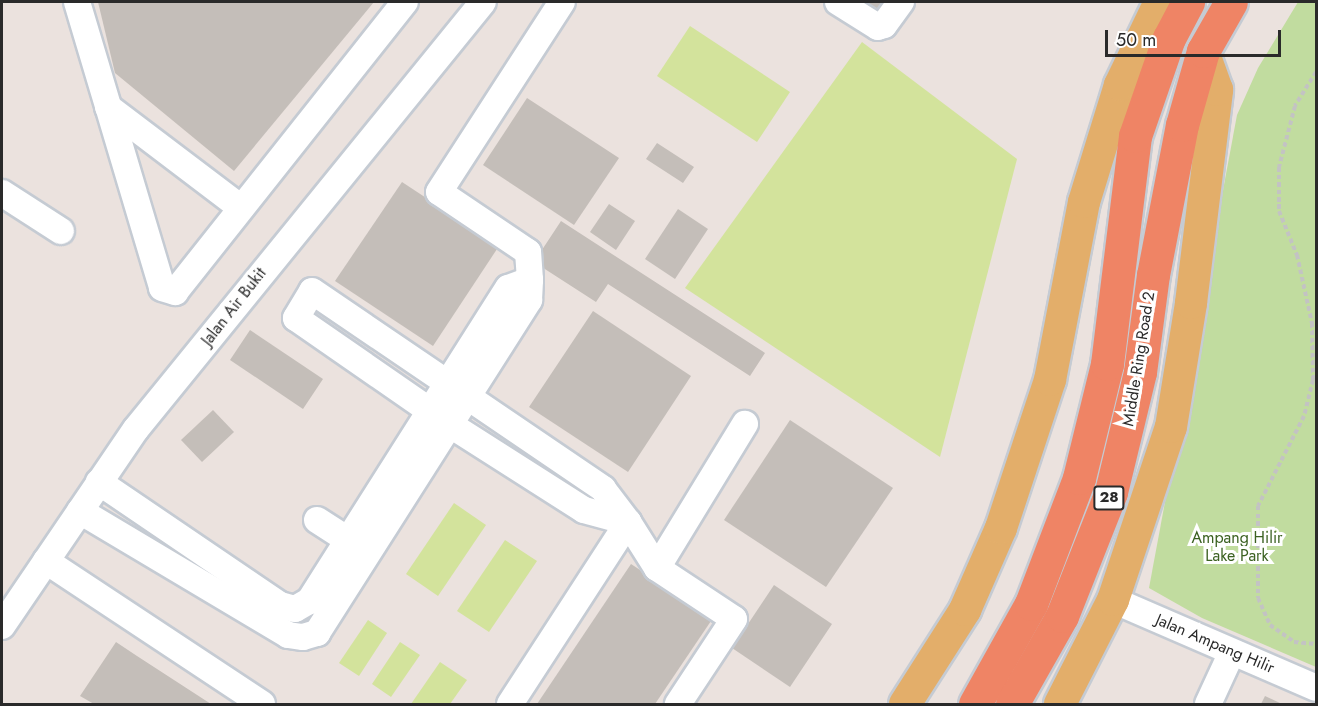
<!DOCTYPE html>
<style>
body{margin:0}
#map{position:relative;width:1318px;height:706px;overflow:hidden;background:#ebe2de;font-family:Jost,sans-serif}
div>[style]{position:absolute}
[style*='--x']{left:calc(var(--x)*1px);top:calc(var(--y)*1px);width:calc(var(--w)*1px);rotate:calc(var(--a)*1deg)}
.green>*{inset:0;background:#c1dc9f}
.pitch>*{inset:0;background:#d3e39c}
.building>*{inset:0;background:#c4beb9}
.path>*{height:4px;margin-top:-2px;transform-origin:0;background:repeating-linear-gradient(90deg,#c3c3c3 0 4.5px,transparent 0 7.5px)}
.roads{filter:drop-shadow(2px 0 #c5cbd3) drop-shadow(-2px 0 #c5cbd3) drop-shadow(0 2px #c5cbd3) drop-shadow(0 -2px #c5cbd3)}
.minor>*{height:26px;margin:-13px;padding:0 13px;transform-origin:13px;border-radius:13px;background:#fff}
.major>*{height:32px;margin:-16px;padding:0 16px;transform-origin:16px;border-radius:16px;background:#e3ae6a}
.highway>*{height:33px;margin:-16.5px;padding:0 16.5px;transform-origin:16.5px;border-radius:16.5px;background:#ef8465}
span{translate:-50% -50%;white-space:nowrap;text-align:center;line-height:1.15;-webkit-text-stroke:6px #fff;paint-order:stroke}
.shield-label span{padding:2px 4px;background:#fff;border:2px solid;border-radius:4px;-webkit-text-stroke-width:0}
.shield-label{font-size:15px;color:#2a2a2a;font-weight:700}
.street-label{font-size:16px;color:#2a2a2a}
.park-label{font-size:16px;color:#3b6121}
.frame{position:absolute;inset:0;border:3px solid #2a2a2a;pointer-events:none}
.scale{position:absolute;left:1105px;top:30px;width:176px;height:27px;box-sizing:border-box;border:3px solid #2a2a2a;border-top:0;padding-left:8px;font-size:18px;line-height:21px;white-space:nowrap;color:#2a2a2a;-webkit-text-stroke:4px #fff;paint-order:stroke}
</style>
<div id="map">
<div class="green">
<i style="clip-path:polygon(1298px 2px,1316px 2px,1316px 667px,1202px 618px,1149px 588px,1237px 115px,1258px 68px)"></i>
</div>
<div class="pitch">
<i style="clip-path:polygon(690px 26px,790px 92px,757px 142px,657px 76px)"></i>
<i style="clip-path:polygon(862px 42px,1017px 159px,940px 457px,685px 288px)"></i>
<i style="clip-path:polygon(454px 503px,486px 525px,438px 596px,406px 574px)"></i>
<i style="clip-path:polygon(505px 540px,537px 561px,489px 632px,457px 611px)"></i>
<i style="clip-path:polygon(368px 620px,387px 633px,359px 676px,339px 663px)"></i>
<i style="clip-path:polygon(400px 642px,420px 655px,391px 697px,372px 684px)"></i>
<i style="clip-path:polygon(440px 662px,467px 680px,450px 704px,411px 704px)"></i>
</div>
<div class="building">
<i style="clip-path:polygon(98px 2px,374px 2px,234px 171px,115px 73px)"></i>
<i style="clip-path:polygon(853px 2px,887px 2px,877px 17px)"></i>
<i style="clip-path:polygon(527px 98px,619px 158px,574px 225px,483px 165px)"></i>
<i style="clip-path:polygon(657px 143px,694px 167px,683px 183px,646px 159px)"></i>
<i style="clip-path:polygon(402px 182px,499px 246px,433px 346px,335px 281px)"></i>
<i style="clip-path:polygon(609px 204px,635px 221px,616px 250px,590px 232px)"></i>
<i style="clip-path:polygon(678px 209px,708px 229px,675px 279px,645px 259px)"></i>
<i style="clip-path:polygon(561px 221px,765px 353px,750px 376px,608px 284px,596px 302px,534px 262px)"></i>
<i style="clip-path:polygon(593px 311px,691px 376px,628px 472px,529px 407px)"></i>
<i style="clip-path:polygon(250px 330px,323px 379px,303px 409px,230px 360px)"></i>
<i style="clip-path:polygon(213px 410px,234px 432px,202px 462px,181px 440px)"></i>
<i style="clip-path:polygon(790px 420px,893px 488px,826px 587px,724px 520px)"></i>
<i style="clip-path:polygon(631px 564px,713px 618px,655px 704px,537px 704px)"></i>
<i style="clip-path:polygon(774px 585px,832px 624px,790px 687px,732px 648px)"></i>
<i style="clip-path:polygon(116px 642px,137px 656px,211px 704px,94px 704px,80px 696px)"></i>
<i style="clip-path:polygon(1265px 696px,1282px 704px,1261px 704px)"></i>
</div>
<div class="path">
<i style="--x:1316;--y:72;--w:40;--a:122"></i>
<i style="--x:1295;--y:106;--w:63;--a:104.7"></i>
<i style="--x:1279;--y:167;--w:44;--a:90"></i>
<i style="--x:1279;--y:211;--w:48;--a:67.8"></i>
<i style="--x:1297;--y:255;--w:70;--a:77.6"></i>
<i style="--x:1312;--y:323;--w:57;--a:89"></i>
<i style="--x:1313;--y:380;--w:37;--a:104"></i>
<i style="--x:1304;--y:416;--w:101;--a:117.1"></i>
<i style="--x:1258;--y:506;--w:92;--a:90"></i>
<i style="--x:1258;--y:598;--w:30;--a:66"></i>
<i style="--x:1270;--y:625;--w:29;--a:35"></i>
<i style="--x:1294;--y:642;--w:22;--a:5"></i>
</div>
<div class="roads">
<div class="minor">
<i style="--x:77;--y:2;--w:298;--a:73.4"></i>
<i style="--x:162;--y:288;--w:14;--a:17"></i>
<i style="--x:175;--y:292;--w:370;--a:-51.6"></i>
<i style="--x:838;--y:2;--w:47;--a:32"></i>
<i style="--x:878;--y:27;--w:6;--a:-18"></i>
<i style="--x:884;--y:25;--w:29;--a:-54"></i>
<i style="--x:108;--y:107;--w:167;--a:37.2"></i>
<i style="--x:2;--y:193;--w:70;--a:32.8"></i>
<i style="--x:530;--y:280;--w:28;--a:-94"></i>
<i style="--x:528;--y:252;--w:107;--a:-146"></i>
<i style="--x:439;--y:192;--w:226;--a:-57.1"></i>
<i style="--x:80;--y:511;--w:242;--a:30.8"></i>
<i style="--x:288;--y:635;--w:15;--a:8"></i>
<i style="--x:303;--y:637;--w:15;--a:-16"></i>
<i style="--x:317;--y:633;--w:395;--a:-57.5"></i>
<i style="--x:529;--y:300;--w:20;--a:-87"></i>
<i style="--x:530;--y:280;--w:23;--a:160"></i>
<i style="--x:508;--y:288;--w:371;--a:122.4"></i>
<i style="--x:309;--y:601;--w:16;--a:150"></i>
<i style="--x:295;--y:609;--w:16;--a:-165"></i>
<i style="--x:280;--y:605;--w:219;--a:-145.8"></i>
<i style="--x:317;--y:520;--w:54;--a:32.8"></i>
<i style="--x:628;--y:522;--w:46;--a:-164.7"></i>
<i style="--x:584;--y:510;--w:160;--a:-147.5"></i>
<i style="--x:449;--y:424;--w:186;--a:-145.3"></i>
<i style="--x:296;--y:318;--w:31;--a:-59"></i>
<i style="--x:312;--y:291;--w:352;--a:34.2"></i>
<i style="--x:603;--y:489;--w:41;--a:52.9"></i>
<i style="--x:628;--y:522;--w:54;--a:57.8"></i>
<i style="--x:657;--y:568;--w:92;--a:33.5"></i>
<i style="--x:734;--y:619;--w:102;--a:123.4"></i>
<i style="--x:46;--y:561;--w:259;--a:33.5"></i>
<i style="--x:657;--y:568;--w:169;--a:-58.6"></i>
<i style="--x:1113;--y:600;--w:221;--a:23.4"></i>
<i style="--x:2;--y:626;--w:238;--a:-55.8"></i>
<i style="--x:136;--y:429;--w:550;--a:-50.9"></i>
<i style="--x:510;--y:704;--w:217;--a:-57"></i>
<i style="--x:1208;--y:704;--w:57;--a:-65.2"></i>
</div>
<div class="major">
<i style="--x:905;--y:704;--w:112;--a:-57.4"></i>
<i style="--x:965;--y:610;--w:90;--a:-66.3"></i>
<i style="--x:1001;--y:528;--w:156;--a:-71.7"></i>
<i style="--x:1050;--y:380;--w:181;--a:-79.2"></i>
<i style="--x:1084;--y:202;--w:122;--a:-72.9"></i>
<i style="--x:1120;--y:85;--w:92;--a:-64.3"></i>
<i style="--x:1060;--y:704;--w:117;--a:-63"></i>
<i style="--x:1113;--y:600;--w:182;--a:-71.5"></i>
<i style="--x:1171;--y:427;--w:126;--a:-80.8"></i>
<i style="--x:1191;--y:303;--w:215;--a:-83"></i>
<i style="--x:1217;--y:90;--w:41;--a:-109.7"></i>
</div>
<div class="highway">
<i style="--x:975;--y:704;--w:115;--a:-60.8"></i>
<i style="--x:1031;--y:604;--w:135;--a:-69.1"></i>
<i style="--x:1079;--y:478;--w:117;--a:-76.2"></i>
<i style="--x:1107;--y:364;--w:230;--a:-83"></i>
<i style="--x:1135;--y:136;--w:104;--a:-70.9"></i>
<i style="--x:1169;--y:38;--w:41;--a:-62.2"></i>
<i style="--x:1012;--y:704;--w:101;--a:-60.4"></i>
<i style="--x:1062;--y:616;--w:133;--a:-68.4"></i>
<i style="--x:1111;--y:492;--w:123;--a:-76.4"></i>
<i style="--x:1140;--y:372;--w:98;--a:-82.4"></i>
<i style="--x:1153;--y:275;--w:153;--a:-79.1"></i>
<i style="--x:1182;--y:125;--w:77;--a:-74.2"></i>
<i style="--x:1203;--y:51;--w:56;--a:-60.3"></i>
</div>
</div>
<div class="shield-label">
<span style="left:1109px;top:498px">28</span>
</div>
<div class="street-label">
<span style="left:234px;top:307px;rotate:-52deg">Jalan Air Bukit</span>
<span style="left:1139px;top:359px;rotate:-81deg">Middle Ring Road 2</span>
<span style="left:1215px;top:644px;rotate:23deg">Jalan Ampang Hilir</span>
</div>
<div class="park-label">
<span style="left:1237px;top:547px">Ampang Hilir<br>Lake Park</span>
</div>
<div class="frame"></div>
<div class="scale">50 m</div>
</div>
